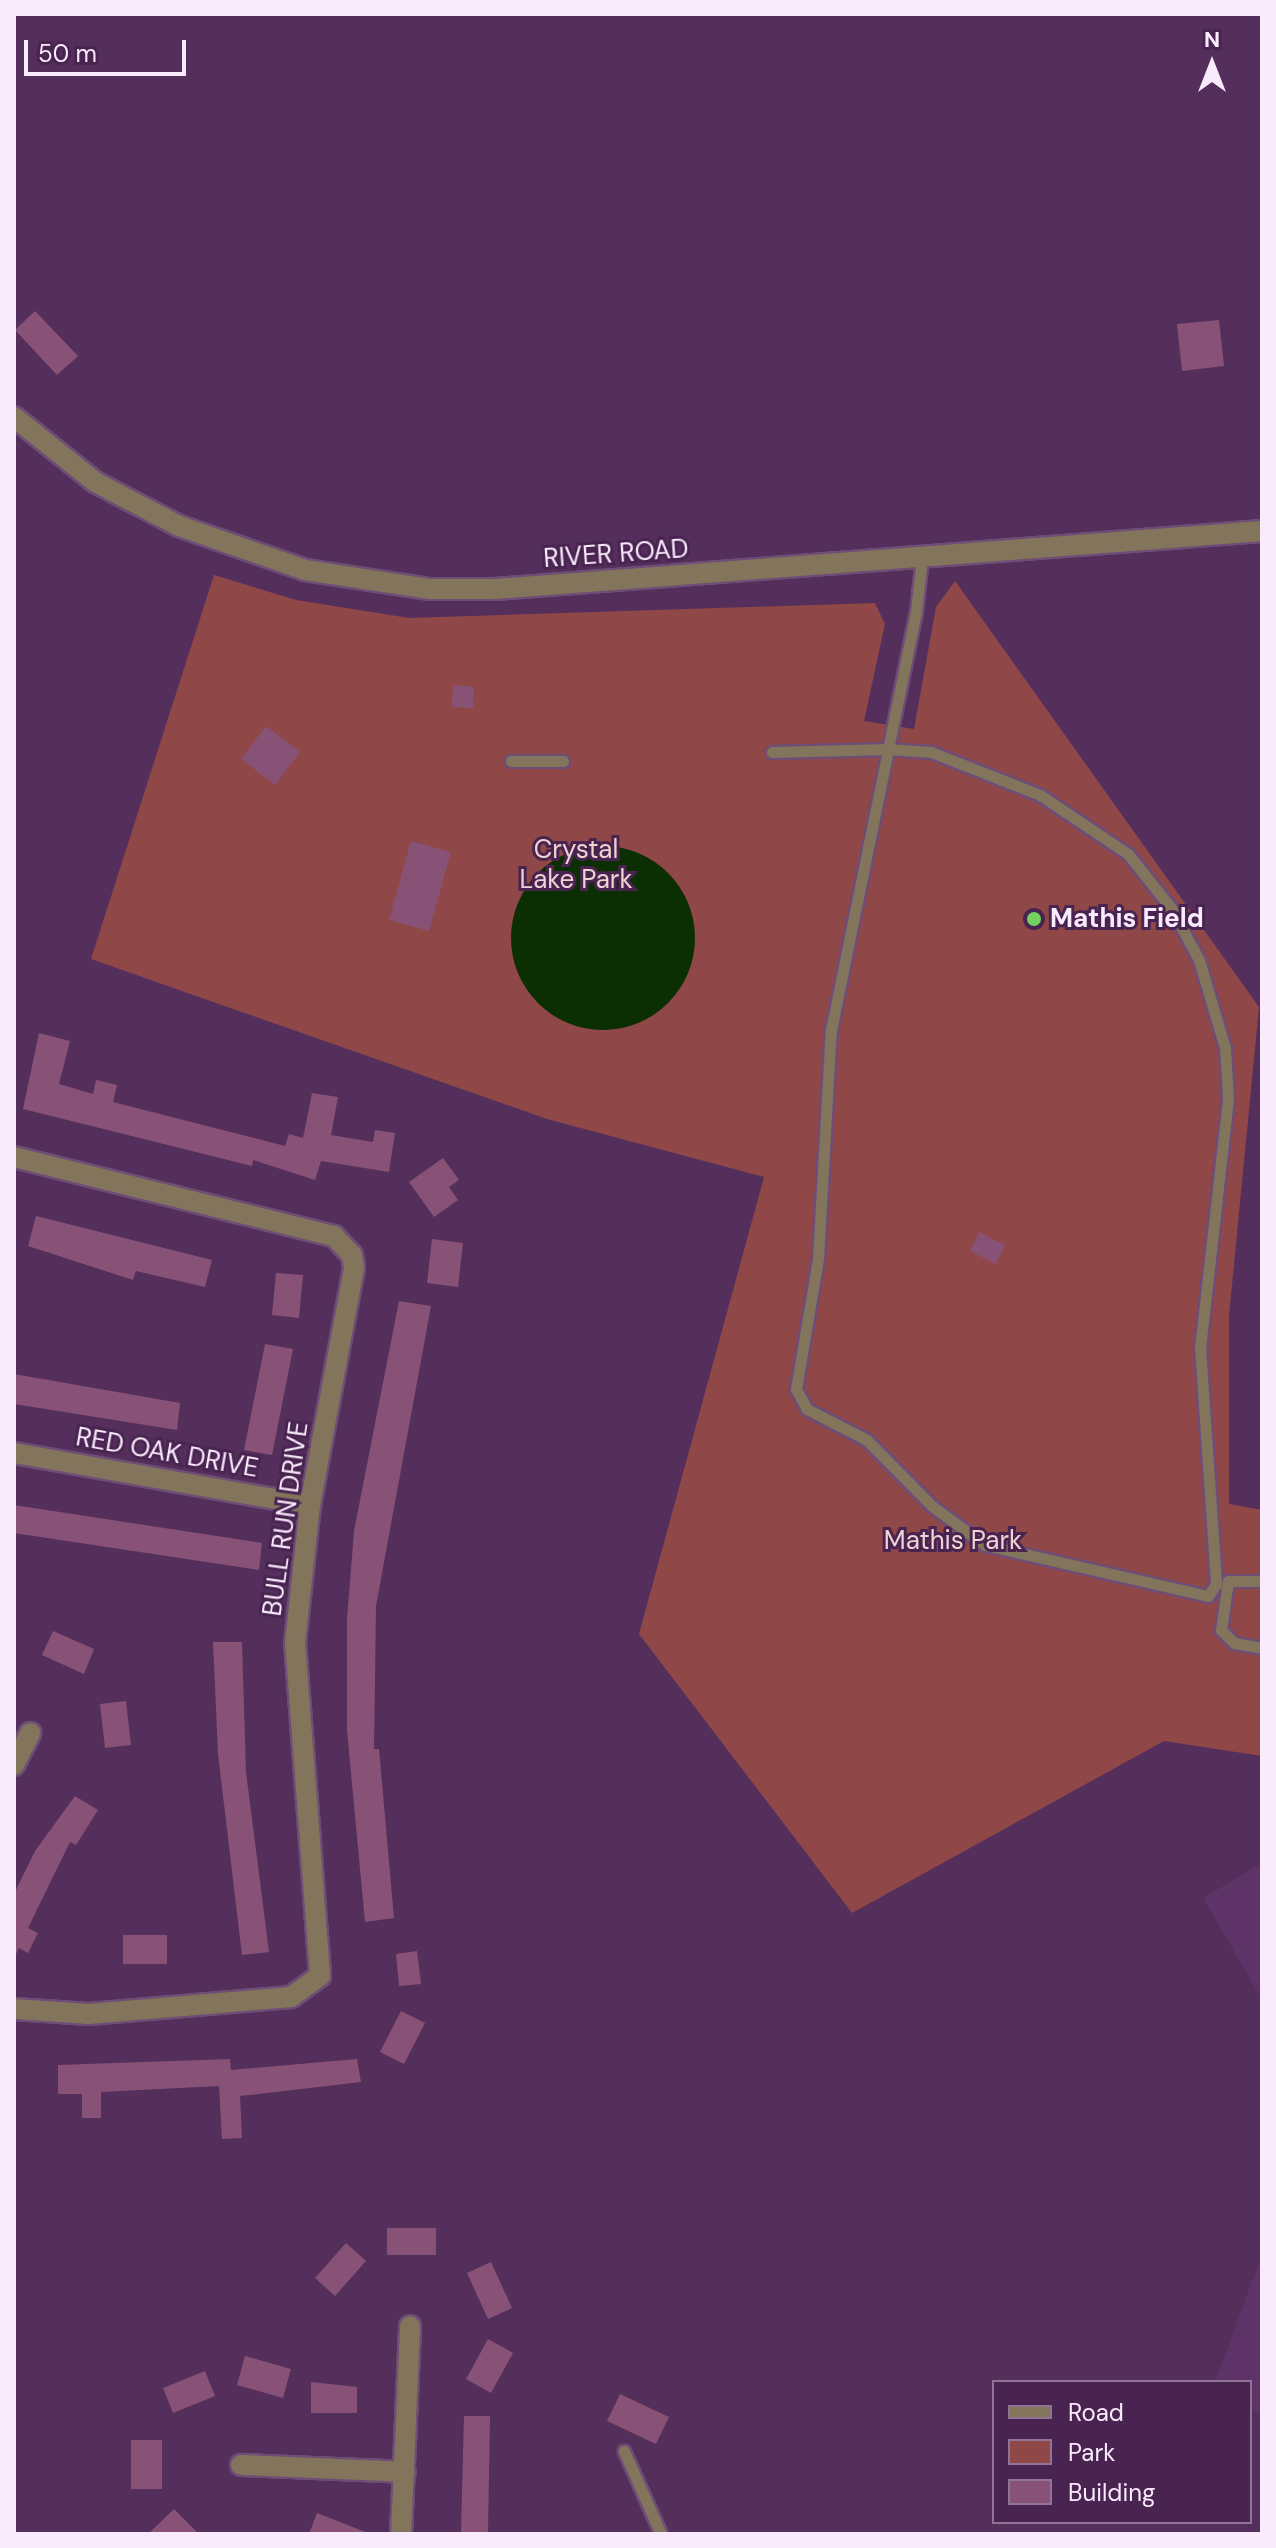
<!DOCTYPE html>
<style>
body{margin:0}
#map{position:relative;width:1276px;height:2548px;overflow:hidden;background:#542f5c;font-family:"DM Sans",sans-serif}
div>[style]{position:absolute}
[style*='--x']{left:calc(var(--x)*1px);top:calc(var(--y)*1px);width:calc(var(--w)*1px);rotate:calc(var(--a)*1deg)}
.built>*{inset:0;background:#5e3468}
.green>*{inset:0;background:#904748}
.water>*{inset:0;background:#0b2f03}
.round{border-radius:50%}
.building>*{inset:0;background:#885276}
.roads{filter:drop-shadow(2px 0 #6e4d76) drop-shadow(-2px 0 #6e4d76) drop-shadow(0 2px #6e4d76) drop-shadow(0 -2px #6e4d76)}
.service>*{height:11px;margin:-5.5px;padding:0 5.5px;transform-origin:5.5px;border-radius:5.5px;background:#83745c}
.minor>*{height:20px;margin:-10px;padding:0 10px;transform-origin:10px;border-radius:10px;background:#83745c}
.tertiary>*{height:20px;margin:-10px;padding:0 10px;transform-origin:10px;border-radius:10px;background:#83745c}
.dots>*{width:22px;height:22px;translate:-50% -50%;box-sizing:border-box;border:4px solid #492451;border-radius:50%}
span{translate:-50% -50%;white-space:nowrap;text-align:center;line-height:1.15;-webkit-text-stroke:6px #492451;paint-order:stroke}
.street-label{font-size:26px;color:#f9ebfc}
.park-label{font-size:26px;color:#efd2d1}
.poi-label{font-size:26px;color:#f9ebfc;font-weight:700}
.left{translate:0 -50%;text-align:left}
.frame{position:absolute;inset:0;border:16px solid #f9ebfc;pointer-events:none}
.legend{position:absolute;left:992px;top:2380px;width:260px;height:144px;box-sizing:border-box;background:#492451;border:2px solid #8f7495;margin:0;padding:10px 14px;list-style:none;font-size:24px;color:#f9ebfc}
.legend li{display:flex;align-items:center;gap:16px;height:40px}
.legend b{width:40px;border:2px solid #8f7495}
.north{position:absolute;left:1172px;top:24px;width:80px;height:80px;-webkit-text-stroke:6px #492451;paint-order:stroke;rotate:0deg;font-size:22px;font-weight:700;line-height:32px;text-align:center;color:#f9ebfc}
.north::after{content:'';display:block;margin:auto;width:28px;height:36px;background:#f9ebfc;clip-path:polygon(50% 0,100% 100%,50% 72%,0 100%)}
.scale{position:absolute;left:24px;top:40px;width:162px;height:36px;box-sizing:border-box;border:4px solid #f9ebfc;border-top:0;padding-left:10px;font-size:24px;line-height:28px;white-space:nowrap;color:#f9ebfc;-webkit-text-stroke:6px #492451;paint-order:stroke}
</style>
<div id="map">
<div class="built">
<i style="clip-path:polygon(1262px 1863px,1262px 1999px,1203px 1898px)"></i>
<i style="clip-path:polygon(1262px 2255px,1262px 2415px,1250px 2410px,1250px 2382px,1215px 2382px)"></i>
</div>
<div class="green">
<i style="clip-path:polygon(214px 575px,296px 600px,409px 618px,875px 603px,885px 624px,864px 721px,914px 729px,936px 607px,955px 581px,1259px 1007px,1229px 1316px,1229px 1504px,1262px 1510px,1262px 1756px,1164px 1741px,852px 1913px,639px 1634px,764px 1177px,547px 1119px,91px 959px)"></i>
</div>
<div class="water">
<i class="round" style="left:511px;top:846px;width:184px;height:184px"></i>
</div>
<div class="building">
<i style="clip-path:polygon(35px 311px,78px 356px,57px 375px,15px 330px)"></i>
<i style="clip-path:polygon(1219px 320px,1224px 366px,1182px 371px,1177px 324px)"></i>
<i style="clip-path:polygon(453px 685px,474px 687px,473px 708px,452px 707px)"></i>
<i style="clip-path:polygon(266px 726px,300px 752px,275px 785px,241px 759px)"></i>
<i style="clip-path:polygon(411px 841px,451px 852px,429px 931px,389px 920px)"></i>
<i style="clip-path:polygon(39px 1033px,70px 1041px,59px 1084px,93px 1094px,96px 1080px,117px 1085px,113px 1102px,285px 1146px,289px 1134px,303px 1138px,312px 1093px,338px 1097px,331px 1135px,373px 1142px,375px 1130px,395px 1133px,389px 1172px,321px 1161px,315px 1180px,253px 1160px,252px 1166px,23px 1109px)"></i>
<i style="clip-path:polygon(443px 1158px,459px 1180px,449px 1187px,458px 1200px,434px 1217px,409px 1182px)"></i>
<i style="clip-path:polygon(36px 1216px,212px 1260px,205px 1287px,136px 1271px,133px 1280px,28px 1246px)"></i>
<i style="clip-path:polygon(979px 1232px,1005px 1245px,996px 1264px,970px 1251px)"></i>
<i style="clip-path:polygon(432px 1239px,463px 1243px,458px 1287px,427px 1283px)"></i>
<i style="clip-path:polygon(276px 1273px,303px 1275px,299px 1318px,272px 1315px)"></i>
<i style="clip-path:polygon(399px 1301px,431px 1306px,376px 1606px,374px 1749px,379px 1749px,394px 1918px,365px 1922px,347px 1730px,347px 1620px,354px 1531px)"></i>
<i style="clip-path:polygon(265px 1344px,293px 1349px,272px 1455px,244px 1450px)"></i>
<i style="clip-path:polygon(14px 1374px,180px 1403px,177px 1430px,14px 1404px)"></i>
<i style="clip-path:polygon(14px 1505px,262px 1543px,259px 1570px,14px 1533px)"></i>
<i style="clip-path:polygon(53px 1631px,94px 1649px,84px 1674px,42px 1655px)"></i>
<i style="clip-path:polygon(213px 1642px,242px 1642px,246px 1772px,269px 1952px,242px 1955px,218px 1754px)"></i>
<i style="clip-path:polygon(126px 1701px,131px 1745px,105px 1748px,100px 1704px)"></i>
<i style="clip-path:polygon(75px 1796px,98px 1810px,76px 1845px,70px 1842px,28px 1928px,38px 1933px,28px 1953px,19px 1948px,14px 1958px,14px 1894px,35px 1851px)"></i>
<i style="clip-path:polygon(123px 1935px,167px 1935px,167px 1964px,123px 1964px)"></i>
<i style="clip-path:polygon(417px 1951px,421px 1984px,399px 1986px,396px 1954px)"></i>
<i style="clip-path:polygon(401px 2011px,425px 2023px,404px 2064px,380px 2052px)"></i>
<i style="clip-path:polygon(230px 2059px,231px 2070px,357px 2059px,361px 2082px,240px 2096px,242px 2138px,222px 2139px,219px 2086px,101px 2092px,101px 2118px,82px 2118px,82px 2094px,58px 2094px,58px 2065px)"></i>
<i style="clip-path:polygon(387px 2228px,436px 2228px,436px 2255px,387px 2255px)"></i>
<i style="clip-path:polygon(346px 2243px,366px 2261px,335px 2296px,315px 2278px)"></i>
<i style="clip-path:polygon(491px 2262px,512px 2308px,488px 2319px,467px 2273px)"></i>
<i style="clip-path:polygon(488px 2339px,513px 2353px,491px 2393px,466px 2379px)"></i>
<i style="clip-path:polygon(245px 2356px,291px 2369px,283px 2398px,237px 2385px)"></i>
<i style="clip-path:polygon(205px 2371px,215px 2396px,173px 2413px,163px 2388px)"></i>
<i style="clip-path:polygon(311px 2382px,357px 2387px,357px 2413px,311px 2413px)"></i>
<i style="clip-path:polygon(620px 2394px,669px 2417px,656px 2444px,607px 2421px)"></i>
<i style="clip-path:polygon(464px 2416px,490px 2416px,488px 2533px,461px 2533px)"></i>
<i style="clip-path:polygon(131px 2440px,162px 2440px,162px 2489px,131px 2489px)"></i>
<i style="clip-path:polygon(174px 2509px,199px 2534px,148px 2534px)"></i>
<i style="clip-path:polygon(317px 2513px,368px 2533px,368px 2534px,309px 2534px)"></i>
</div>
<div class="roads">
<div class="service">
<i style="--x:772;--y:752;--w:116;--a:-1.5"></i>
<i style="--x:888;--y:749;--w:43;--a:4"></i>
<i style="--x:931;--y:752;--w:117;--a:21.5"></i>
<i style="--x:1040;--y:795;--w:106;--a:33.8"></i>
<i style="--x:1128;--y:854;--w:69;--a:51.5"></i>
<i style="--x:1171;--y:908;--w:59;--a:61.7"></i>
<i style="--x:1199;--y:960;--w:92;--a:73.5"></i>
<i style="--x:1225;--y:1048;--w:51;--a:86.6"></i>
<i style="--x:1228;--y:1099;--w:250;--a:96.4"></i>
<i style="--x:1200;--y:1347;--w:238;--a:86.1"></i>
<i style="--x:1216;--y:1584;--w:14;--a:124"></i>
<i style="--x:1208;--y:1596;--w:229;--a:-167.1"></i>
<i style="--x:985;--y:1545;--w:66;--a:-143.7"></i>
<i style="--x:932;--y:1506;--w:93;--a:-134.6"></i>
<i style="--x:867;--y:1440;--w:68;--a:-152.7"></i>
<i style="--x:807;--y:1409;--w:23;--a:-119"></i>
<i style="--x:796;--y:1389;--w:132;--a:-80.4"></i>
<i style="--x:818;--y:1259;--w:229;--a:-86.8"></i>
<i style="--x:831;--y:1030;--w:287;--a:-78.5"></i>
<i style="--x:888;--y:749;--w:141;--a:-78.5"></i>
<i style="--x:916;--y:611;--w:53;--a:-83.5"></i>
<i style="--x:511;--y:761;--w:52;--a:0"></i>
<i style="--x:1262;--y:1581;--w:34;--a:180"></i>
<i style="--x:1228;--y:1581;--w:49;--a:98.1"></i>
<i style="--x:1221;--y:1630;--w:18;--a:45"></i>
<i style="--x:1234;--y:1643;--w:28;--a:10"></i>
<i style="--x:624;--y:2451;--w:91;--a:66"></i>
</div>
<div class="minor">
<i style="--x:14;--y:1157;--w:330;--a:13.9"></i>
<i style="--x:334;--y:1236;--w:26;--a:47"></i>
<i style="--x:352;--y:1255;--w:13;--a:81"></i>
<i style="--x:354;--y:1268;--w:241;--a:100.5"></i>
<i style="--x:310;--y:1505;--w:138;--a:96.2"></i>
<i style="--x:295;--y:1642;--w:335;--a:85.7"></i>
<i style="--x:320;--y:1976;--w:36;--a:144"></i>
<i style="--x:291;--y:1997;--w:203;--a:175.2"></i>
<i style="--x:89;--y:2014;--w:75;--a:-176.2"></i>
<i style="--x:14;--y:1453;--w:301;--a:10"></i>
<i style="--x:14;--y:1765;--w:36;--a:-63"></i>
<i style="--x:241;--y:2465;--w:164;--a:2.4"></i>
<i style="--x:401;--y:2534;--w:208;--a:-87.5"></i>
</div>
<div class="tertiary">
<i style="--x:14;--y:417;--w:104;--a:38.7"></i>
<i style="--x:95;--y:482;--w:95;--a:27.6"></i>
<i style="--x:179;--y:526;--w:133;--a:19.2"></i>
<i style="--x:305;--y:570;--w:125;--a:8.7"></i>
<i style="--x:429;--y:589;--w:66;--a:0"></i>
<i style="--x:495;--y:589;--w:769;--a:-4.32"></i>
</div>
</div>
<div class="dots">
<i style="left:1034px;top:919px;background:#72d25d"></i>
</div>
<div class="street-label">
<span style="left:616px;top:554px;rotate:-4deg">RIVER ROAD</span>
<span style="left:167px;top:1453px;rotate:10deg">RED OAK DRIVE</span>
<span style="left:286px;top:1519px;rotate:-82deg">BULL RUN DRIVE</span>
</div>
<div class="park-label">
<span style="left:576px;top:865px">Crystal<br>Lake Park</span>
<span style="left:953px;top:1541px">Mathis Park</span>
</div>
<div class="poi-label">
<span class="left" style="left:1050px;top:919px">Mathis Field</span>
</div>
<div class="frame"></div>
<ul class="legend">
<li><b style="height:10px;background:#83745c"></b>Road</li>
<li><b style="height:22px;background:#904748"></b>Park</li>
<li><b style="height:22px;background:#885276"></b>Building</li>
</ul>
<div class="north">N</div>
<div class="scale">50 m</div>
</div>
